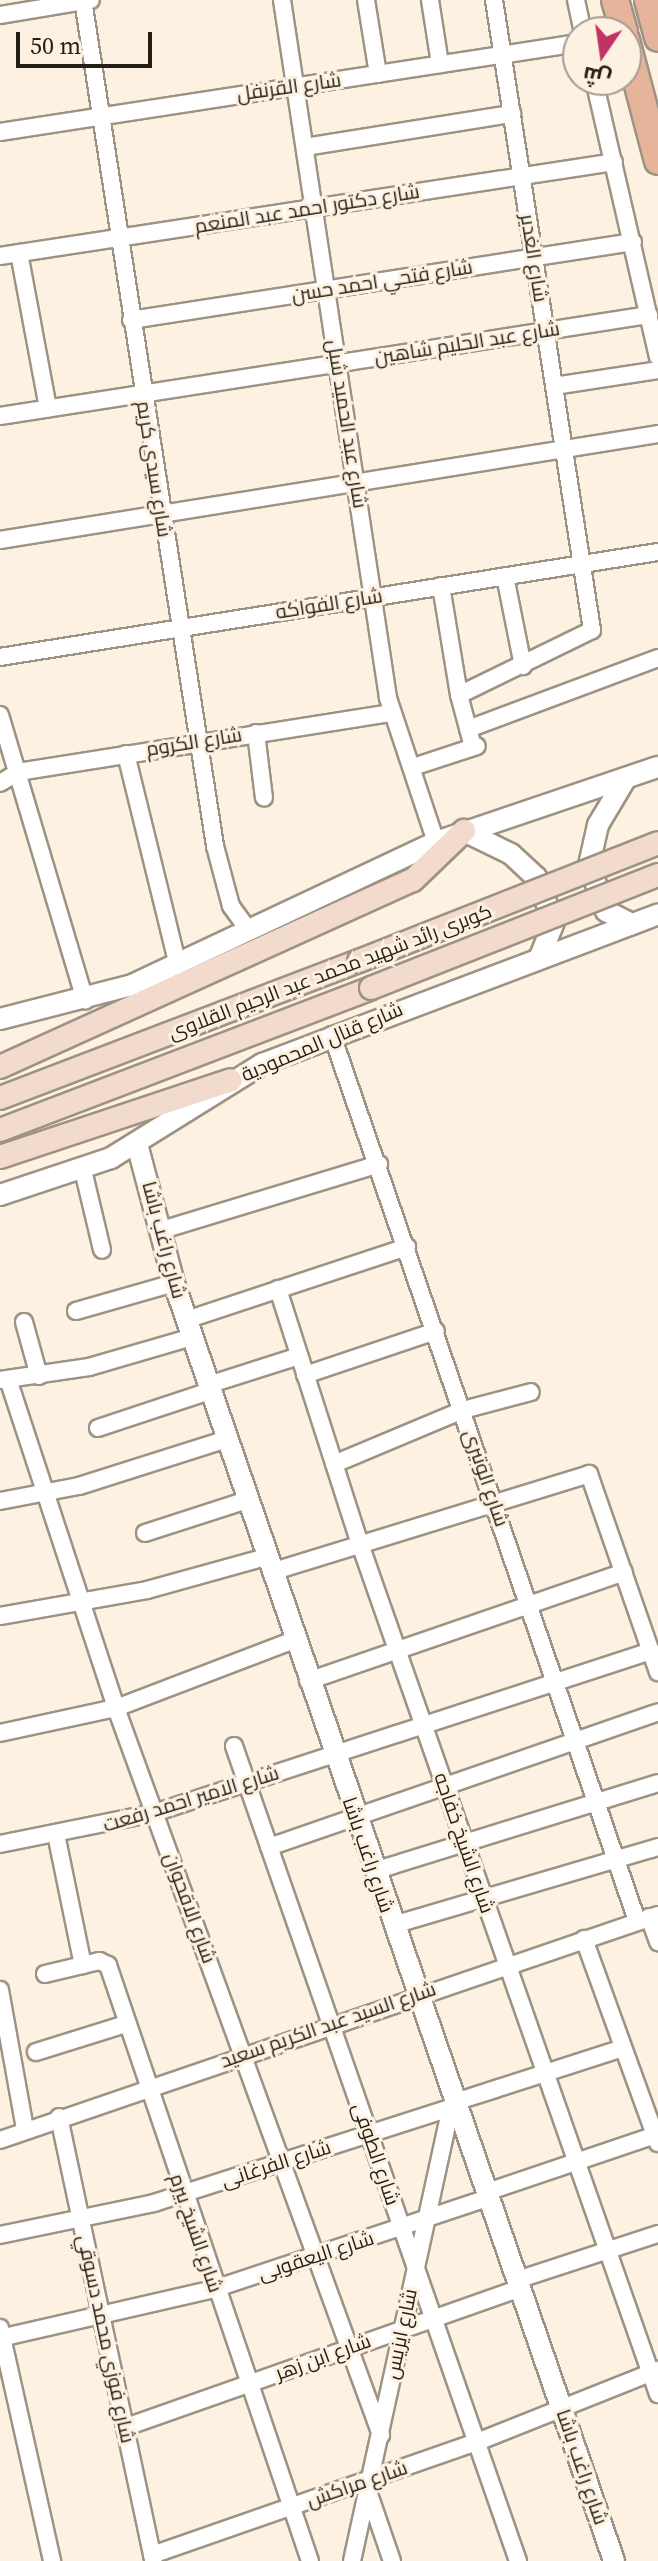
<!DOCTYPE html>
<meta charset="utf-8">
<style>
body{margin:0}
#map{position:relative;width:658px;height:2561px;overflow:hidden;background:#fdf1e1;font-family:"Source Serif 4",Cairo,serif}
div>[style]{position:absolute}
[style*='--x']{left:calc(var(--x)*1px);top:calc(var(--y)*1px);width:calc(var(--w)*1px);rotate:calc(var(--a)*1deg)}
.roads{filter:drop-shadow(2px 0 #9d9283) drop-shadow(-2px 0 #9d9283) drop-shadow(0 2px #9d9283) drop-shadow(0 -2px #9d9283)}
.minor>*{height:16px;margin:-8px;padding:0 8px;transform-origin:8px;border-radius:8px;background:#fff}
.tertiary>*{height:20px;margin:-10px;padding:0 10px;transform-origin:10px;border-radius:10px;background:#fff}
.secondary>*{height:22px;margin:-11px;padding:0 11px;transform-origin:11px;border-radius:11px;background:#f2dacd}
.primary>*{height:26px;margin:-13px;padding:0 13px;transform-origin:13px;border-radius:13px;background:#e5b49a}
.bridges{filter:drop-shadow(2px 0 #9d9283) drop-shadow(-2px 0 #9d9283) drop-shadow(0 2px #9d9283) drop-shadow(0 -2px #9d9283)}
.secondary-bridge>*{height:22px;margin:-11px;padding:0 11px;transform-origin:11px;border-radius:11px;background:#f2dacd}
span{translate:-50% -50%;white-space:nowrap;text-align:center;line-height:1.15;-webkit-text-stroke:6px #fdf1e1;paint-order:stroke}
.street-label{font-size:20px;color:#241f19}
.north{position:absolute;left:562px;top:16px;width:80px;height:80px;box-sizing:border-box;background:#fdf1e1;border:2px solid #a69d91;border-radius:50%;rotate:193deg;font-size:22px;font-weight:700;line-height:32px;text-align:center;color:#241f19}
.north::after{content:'';display:block;margin:auto;width:28px;height:36px;background:#c13364;clip-path:polygon(50% 0,100% 100%,50% 72%,0 100%)}
.scale{position:absolute;left:16px;top:32px;width:136px;height:36px;box-sizing:border-box;border:4px solid #241f19;border-top:0;padding-left:10px;font-size:24px;line-height:28px;white-space:nowrap;color:#241f19;-webkit-text-stroke:6px #fdf1e1;paint-order:stroke}
</style>
<div id="map">
<div class="roads">
<div class="minor">
<i style="--x:83;--y:0;--w:856;--a:81.13"></i>
<i style="--x:215;--y:846;--w:62;--a:75.1"></i>
<i style="--x:231;--y:906;--w:29;--a:54"></i>
<i style="--x:282;--y:0;--w:706;--a:81.36"></i>
<i style="--x:388;--y:698;--w:152;--a:71.6"></i>
<i style="--x:366;--y:0;--w:75;--a:80.8"></i>
<i style="--x:430;--y:0;--w:65;--a:81.1"></i>
<i style="--x:576;--y:0;--w:33;--a:78"></i>
<i style="--x:0;--y:15;--w:92;--a:-9.4"></i>
<i style="--x:594;--y:80;--w:284;--a:77"></i>
<i style="--x:0;--y:132;--w:585;--a:-8.75"></i>
<i style="--x:305;--y:147;--w:210;--a:-9.1"></i>
<i style="--x:19;--y:253;--w:158;--a:79.4"></i>
<i style="--x:0;--y:256;--w:621;--a:-8.7"></i>
<i style="--x:131;--y:320;--w:508;--a:-8.83"></i>
<i style="--x:554;--y:386;--w:105;--a:-8.7"></i>
<i style="--x:0;--y:416;--w:657;--a:-8.85"></i>
<i style="--x:0;--y:540;--w:666;--a:-9.15"></i>
<i style="--x:505;--y:576;--w:92;--a:78.7"></i>
<i style="--x:441;--y:586;--w:110;--a:80.6"></i>
<i style="--x:459;--y:695;--w:54;--a:74.9"></i>
<i style="--x:0;--y:657;--w:666;--a:-9.07"></i>
<i style="--x:459;--y:695;--w:148;--a:-26"></i>
<i style="--x:592;--y:630;--w:638;--a:-98.84"></i>
<i style="--x:0;--y:715;--w:298;--a:73.4"></i>
<i style="--x:468;--y:729;--w:203;--a:-20.5"></i>
<i style="--x:256;--y:733;--w:65;--a:83"></i>
<i style="--x:126;--y:754;--w:218;--a:76.2"></i>
<i style="--x:413;--y:767;--w:67;--a:-18.2"></i>
<i style="--x:0;--y:783;--w:21;--a:-31"></i>
<i style="--x:18;--y:772;--w:378;--a:-9"></i>
<i style="--x:332;--y:1035;--w:937;--a:71"></i>
<i style="--x:83;--y:1170;--w:82;--a:76.6"></i>
<i style="--x:162;--y:1230;--w:227;--a:-16.9"></i>
<i style="--x:278;--y:1289;--w:268;--a:72.2"></i>
<i style="--x:360;--y:1544;--w:901;--a:70.68"></i>
<i style="--x:76;--y:1311;--w:102;--a:-15.9"></i>
<i style="--x:186;--y:1320;--w:233;--a:-18.3"></i>
<i style="--x:24;--y:1322;--w:56;--a:74.5"></i>
<i style="--x:305;--y:1375;--w:138;--a:-18.6"></i>
<i style="--x:8;--y:1379;--w:346;--a:71.8"></i>
<i style="--x:116;--y:1708;--w:774;--a:69.97"></i>
<i style="--x:0;--y:1380;--w:90;--a:-8.3"></i>
<i style="--x:89;--y:1367;--w:107;--a:-16.2"></i>
<i style="--x:208;--y:1385;--w:96;--a:-17.7"></i>
<i style="--x:98;--y:1428;--w:118;--a:-18.3"></i>
<i style="--x:334;--y:1464;--w:140;--a:-22.7"></i>
<i style="--x:463;--y:1410;--w:70;--a:-14.8"></i>
<i style="--x:0;--y:1501;--w:80;--a:-10.8"></i>
<i style="--x:79;--y:1486;--w:155;--a:-17.6"></i>
<i style="--x:145;--y:1533;--w:107;--a:-17.9"></i>
<i style="--x:271;--y:1572;--w:333;--a:-17.1"></i>
<i style="--x:589;--y:1474;--w:210;--a:70.8"></i>
<i style="--x:0;--y:1616;--w:149;--a:-10"></i>
<i style="--x:147;--y:1590;--w:123;--a:-15.5"></i>
<i style="--x:308;--y:1681;--w:334;--a:-19"></i>
<i style="--x:0;--y:1733;--w:119;--a:-12.2"></i>
<i style="--x:116;--y:1708;--w:191;--a:-20.9"></i>
<i style="--x:234;--y:1746;--w:863;--a:70.79"></i>
<i style="--x:56;--y:1834;--w:134;--a:78.4"></i>
<i style="--x:0;--y:1844;--w:157;--a:-11.4"></i>
<i style="--x:154;--y:1813;--w:523;--a:-18.05"></i>
<i style="--x:269;--y:1847;--w:412;--a:-19.1"></i>
<i style="--x:374;--y:1871;--w:297;--a:-17.2"></i>
<i style="--x:649;--y:1917;--w:27;--a:70"></i>
<i style="--x:393;--y:1925;--w:276;--a:-16.4"></i>
<i style="--x:584;--y:1939;--w:217;--a:70.1"></i>
<i style="--x:45;--y:1974;--w:56;--a:-13.5"></i>
<i style="--x:99;--y:1961;--w:10;--a:24"></i>
<i style="--x:108;--y:1965;--w:629;--a:71.28"></i>
<i style="--x:0;--y:1990;--w:141;--a:79.8"></i>
<i style="--x:36;--y:2052;--w:94;--a:-17.3"></i>
<i style="--x:455;--y:2102;--w:176;--a:-17.8"></i>
<i style="--x:59;--y:2117;--w:454;--a:78"></i>
<i style="--x:0;--y:2140;--w:695;--a:-18.88"></i>
<i style="--x:487;--y:2192;--w:181;--a:-18.7"></i>
<i style="--x:0;--y:2235;--w:157;--a:-11.7"></i>
<i style="--x:154;--y:2203;--w:317;--a:-17.8"></i>
<i style="--x:517;--y:2280;--w:148;--a:-18.1"></i>
<i style="--x:0;--y:2328;--w:239;--a:77.4"></i>
<i style="--x:0;--y:2338;--w:220;--a:-12.9"></i>
<i style="--x:214;--y:2289;--w:289;--a:-18.4"></i>
<i style="--x:126;--y:2427;--w:418;--a:-19.4"></i>
<i style="--x:369;--y:2494;--w:71;--a:71.1"></i>
<i style="--x:152;--y:2555;--w:344;--a:-19.2"></i>
<i style="--x:477;--y:2442;--w:195;--a:-21.7"></i>
<i style="--x:352;--y:2561;--w:465;--a:-77.7"></i>
</div>
<div class="tertiary">
<i style="--x:626;--y:778;--w:55;--a:120.8"></i>
<i style="--x:598;--y:825;--w:41;--a:102.7"></i>
<i style="--x:589;--y:865;--w:49;--a:69.7"></i>
<i style="--x:606;--y:911;--w:29;--a:27"></i>
<i style="--x:464;--y:831;--w:52;--a:26.1"></i>
<i style="--x:511;--y:854;--w:34;--a:43"></i>
<i style="--x:536;--y:877;--w:48;--a:68.2"></i>
<i style="--x:554;--y:922;--w:37;--a:112"></i>
<i style="--x:0;--y:1019;--w:136;--a:-14.4"></i>
<i style="--x:132;--y:985;--w:336;--a:-25.2"></i>
<i style="--x:436;--y:842;--w:234;--a:-18.7"></i>
<i style="--x:137;--y:1144;--w:144;--a:75.1"></i>
<i style="--x:174;--y:1283;--w:1352;--a:71"></i>
<i style="--x:0;--y:1195;--w:117;--a:-18.4"></i>
<i style="--x:111;--y:1158;--w:178;--a:-31.9"></i>
<i style="--x:262;--y:1064;--w:423;--a:-20.7"></i>
</div>
<div class="secondary">
<i style="--x:0;--y:1067;--w:453;--a:-24.4"></i>
<i style="--x:413;--y:880;--w:71;--a:-43.9"></i>
<i style="--x:0;--y:1098;--w:384;--a:-20.9"></i>
<i style="--x:0;--y:1130;--w:397;--a:-20.9"></i>
<i style="--x:0;--y:1157;--w:243;--a:-18.4"></i>
</div>
<div class="primary">
<i style="--x:615;--y:0;--w:33;--a:74"></i>
<i style="--x:648;--y:0;--w:39;--a:75"></i>
<i style="--x:626;--y:40;--w:125;--a:75.2"></i>
</div>
</div>
<div class="bridges">
<div class="secondary-bridge">
<i style="--x:359;--y:961;--w:321;--a:-21.5"></i>
<i style="--x:371;--y:988;--w:308;--a:-21.5"></i>
</div>
</div>
<div class="street-label">
<span style="left:289px;top:87px;rotate:-8deg">شارع القرنفل</span>
<span style="left:307px;top:209px;rotate:-9deg">شارع دكتور احمد عبد المنعم</span>
<span style="left:534px;top:258px;rotate:81deg">شارع الغدير</span>
<span style="left:382px;top:281px;rotate:-9deg">شارع فتحي احمد حسن</span>
<span style="left:467px;top:343px;rotate:-9deg">شارع عبد الحليم شاهين</span>
<span style="left:347px;top:424px;rotate:81deg">شارع عبد الحميد شبل</span>
<span style="left:154px;top:469px;rotate:81deg">شارع سيدى كريم</span>
<span style="left:329px;top:604px;rotate:-9deg">شارع الفواكه</span>
<span style="left:194px;top:742px;rotate:-9deg">شارع الكروم</span>
<span style="left:330px;top:972px;rotate:-21deg">كوبرى رائد شهيد محمد عبد الرحيم القلاوى</span>
<span style="left:322px;top:1042px;rotate:-23deg">شارع قنال المحمودية</span>
<span style="left:164px;top:1240px;rotate:75deg">شارع راغب باشا</span>
<span style="left:486px;top:1478px;rotate:71deg">شارع الوتيرى</span>
<span style="left:191px;top:1799px;rotate:-17deg">شارع الامير احمد رفعت</span>
<span style="left:464px;top:1843px;rotate:71deg">شارع الشيخ خفاجه</span>
<span style="left:368px;top:1855px;rotate:71deg">شارع راغب باشا</span>
<span style="left:190px;top:1908px;rotate:70deg">شارع الاقحوان</span>
<span style="left:328px;top:2025px;rotate:-19deg">شارع السيد عبد الكريم سعيد</span>
<span style="left:376px;top:2154px;rotate:71deg">شارع الطوفى</span>
<span style="left:276px;top:2164px;rotate:-18deg">شارع الفرغانى</span>
<span style="left:196px;top:2233px;rotate:71deg">شارع الشيخ بيرم</span>
<span style="left:316px;top:2256px;rotate:-18deg">شارع اليعقوبى</span>
<span style="left:401px;top:2334px;rotate:-78deg">شارع ايزيس</span>
<span style="left:106px;top:2339px;rotate:78deg">شارع فوزي محمد دسوقي</span>
<span style="left:323px;top:2357px;rotate:-20deg">شارع ابن زهر</span>
<span style="left:582px;top:2467px;rotate:71deg">شارع راغب باشا</span>
<span style="left:357px;top:2484px;rotate:-19deg">شارع مراكش</span>
</div>
<div class="north">ش</div>
<div class="scale">50 m</div>
</div>
